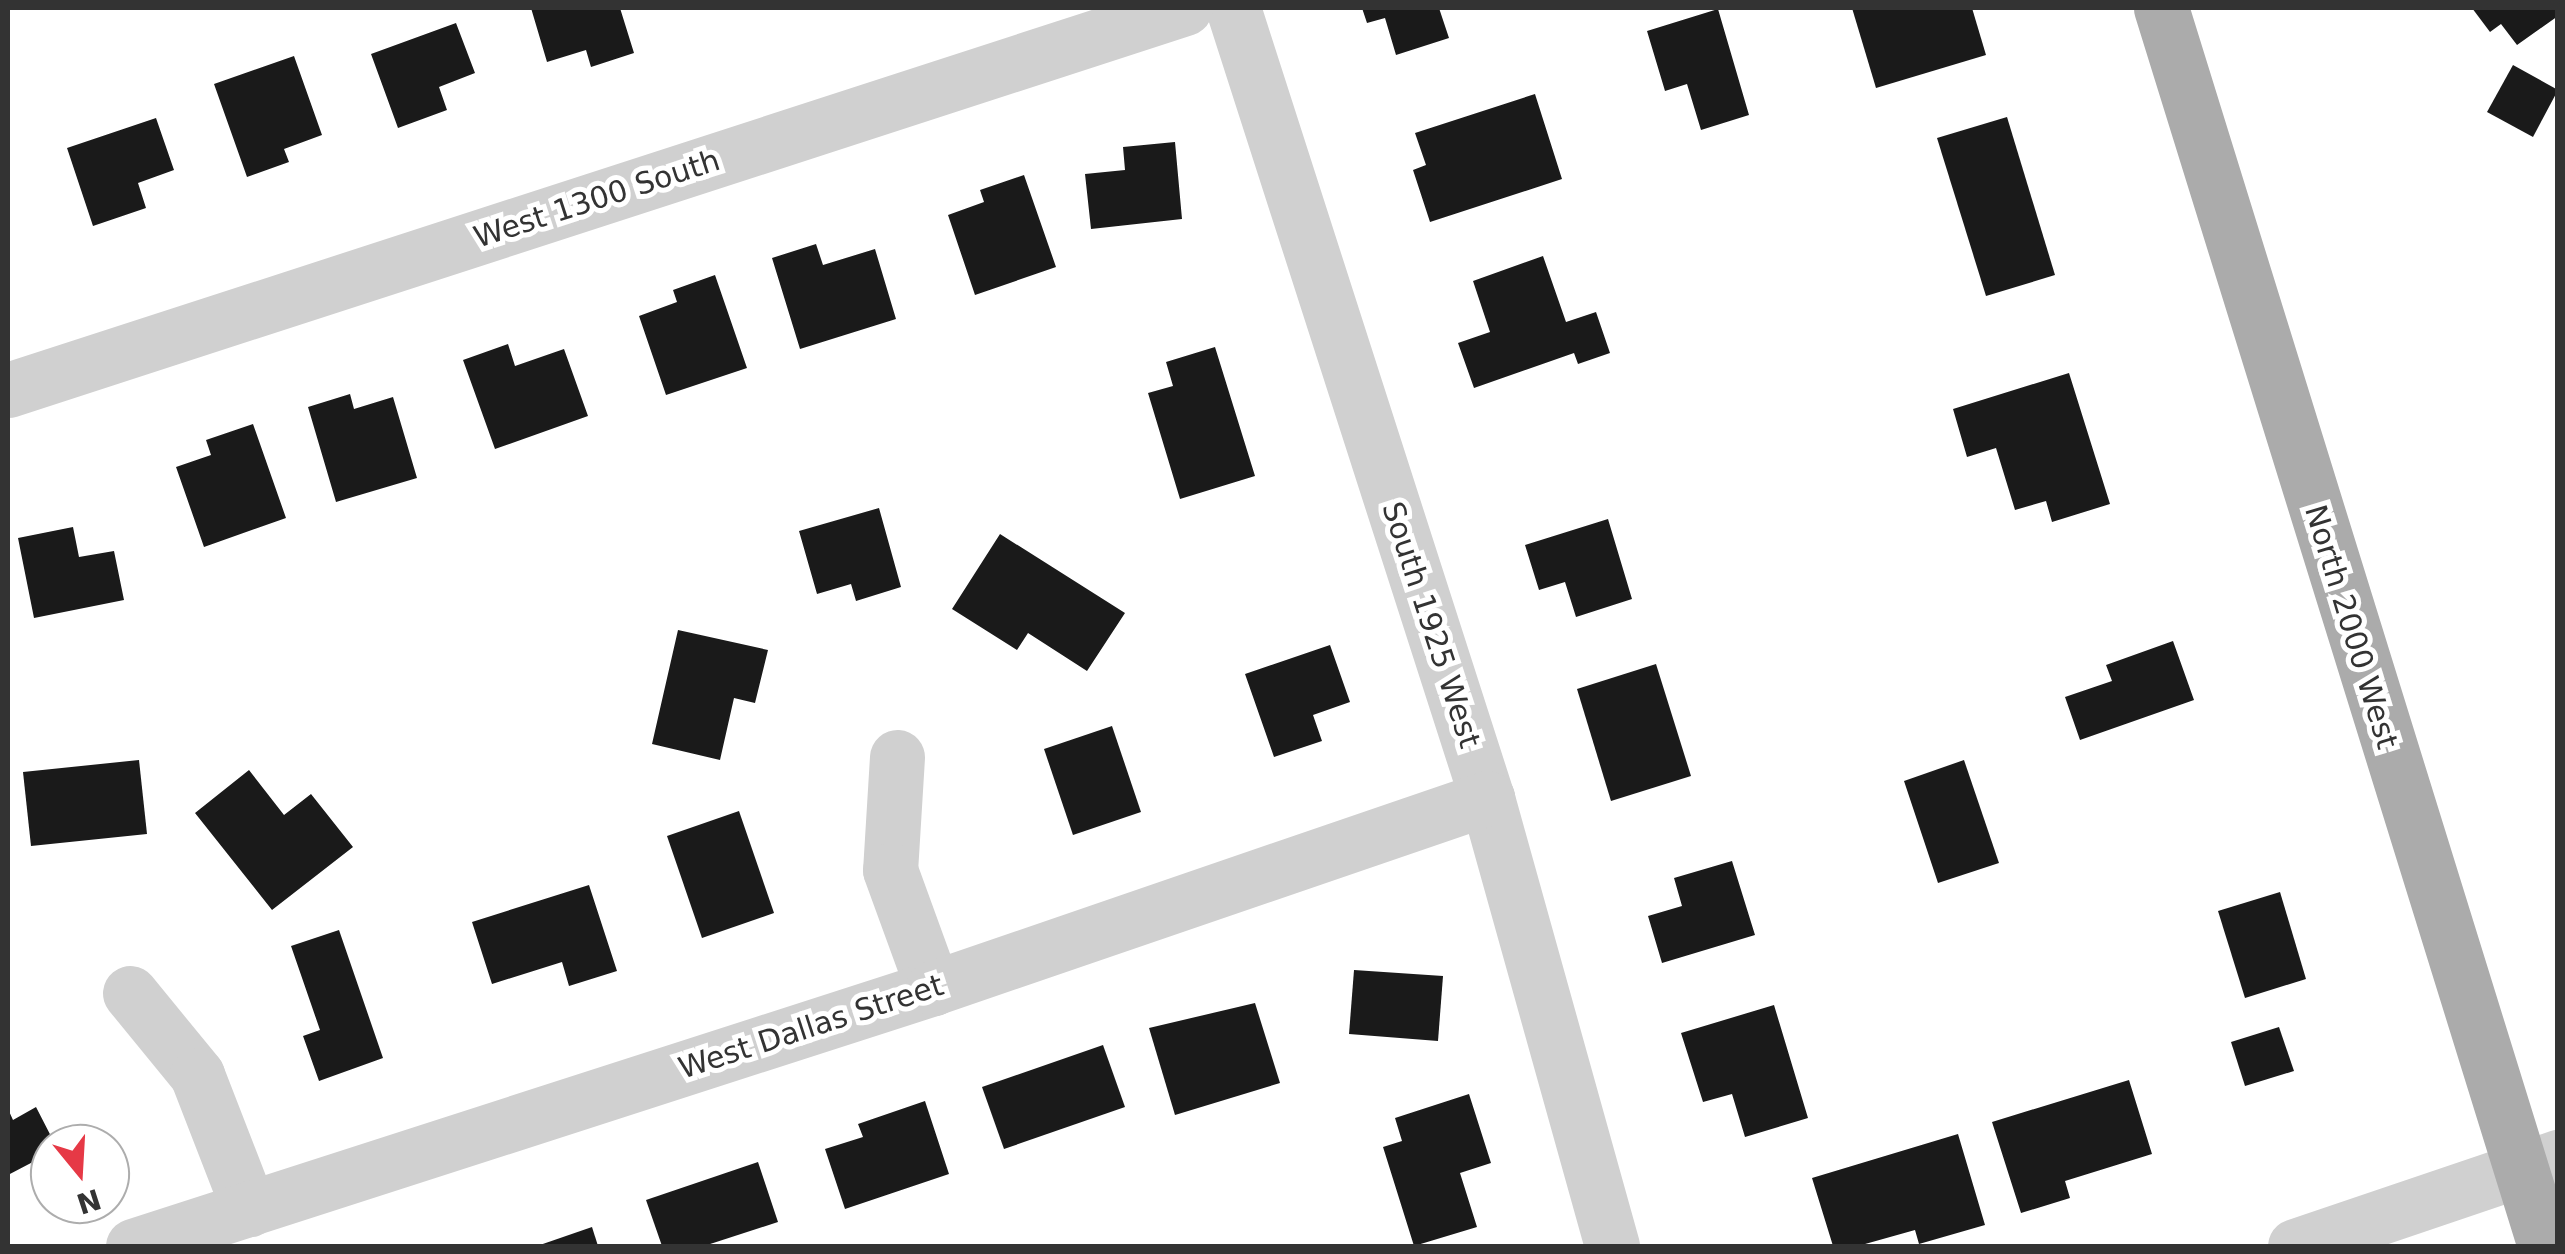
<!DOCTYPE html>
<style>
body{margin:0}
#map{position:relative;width:2565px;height:1254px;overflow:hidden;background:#fff;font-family:"DejaVu Sans",sans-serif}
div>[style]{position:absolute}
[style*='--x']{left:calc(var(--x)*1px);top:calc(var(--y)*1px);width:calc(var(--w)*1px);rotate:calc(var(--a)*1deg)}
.building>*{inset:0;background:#1a1a1a}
.minor>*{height:55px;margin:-27.5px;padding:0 27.5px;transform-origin:27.5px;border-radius:27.5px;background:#d0d0d0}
.major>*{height:55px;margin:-27.5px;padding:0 27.5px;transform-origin:27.5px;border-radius:27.5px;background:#ababab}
span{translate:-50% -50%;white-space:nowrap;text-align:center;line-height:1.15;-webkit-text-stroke:10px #fff;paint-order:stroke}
.street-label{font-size:30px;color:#333}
.frame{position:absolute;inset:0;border:10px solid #333;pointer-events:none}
.north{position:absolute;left:30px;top:1124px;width:100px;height:100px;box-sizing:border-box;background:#fff;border:2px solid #adadad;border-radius:50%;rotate:162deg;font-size:28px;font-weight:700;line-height:40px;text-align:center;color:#333}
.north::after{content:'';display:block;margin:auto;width:35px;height:45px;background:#e63946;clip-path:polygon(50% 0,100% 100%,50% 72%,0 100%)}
</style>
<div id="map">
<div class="building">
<i style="clip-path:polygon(531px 8px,620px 8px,634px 53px,591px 67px,586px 50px,547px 62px)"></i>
<i style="clip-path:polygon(1362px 8px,1439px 8px,1449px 38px,1396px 55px,1385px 18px,1367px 23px)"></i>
<i style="clip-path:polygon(1852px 8px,1972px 8px,1986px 55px,1876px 88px)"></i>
<i style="clip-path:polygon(2472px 8px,2558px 8px,2558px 16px,2517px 45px,2501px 24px,2490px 32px)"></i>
<i style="clip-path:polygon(1718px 9px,1749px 115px,1701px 130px,1687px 84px,1665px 91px,1647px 31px)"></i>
<i style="clip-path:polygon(456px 23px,475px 73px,439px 87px,447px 110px,398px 128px,371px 54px)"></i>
<i style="clip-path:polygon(294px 56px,322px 135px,284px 149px,289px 162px,247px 177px,214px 84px)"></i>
<i style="clip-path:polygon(2513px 65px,2558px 90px,2533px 137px,2487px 112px)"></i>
<i style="clip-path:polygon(1535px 94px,1562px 179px,1430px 222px,1413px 170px,1426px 165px,1415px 133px)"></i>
<i style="clip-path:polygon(2007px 117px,2055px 275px,1986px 296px,1937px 138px)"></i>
<i style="clip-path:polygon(156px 118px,174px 170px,138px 183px,146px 208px,93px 226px,67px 148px)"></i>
<i style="clip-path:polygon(1175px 142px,1182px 219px,1091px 229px,1085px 174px,1125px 170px,1123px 147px)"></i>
<i style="clip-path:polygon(1024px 175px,1056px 267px,975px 295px,948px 215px,984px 202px,980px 190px)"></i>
<i style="clip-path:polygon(816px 244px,823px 265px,875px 249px,896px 319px,800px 349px,772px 258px)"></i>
<i style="clip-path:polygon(1543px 256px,1566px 322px,1596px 312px,1610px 353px,1578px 364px,1574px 353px,1474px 388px,1458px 343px,1490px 332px,1473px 281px)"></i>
<i style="clip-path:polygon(715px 275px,747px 368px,666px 395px,639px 316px,677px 302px,673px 290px)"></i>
<i style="clip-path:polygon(508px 344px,515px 366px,564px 349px,588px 416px,495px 449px,463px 360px)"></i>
<i style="clip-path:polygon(1215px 347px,1255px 476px,1180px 499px,1148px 393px,1173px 386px,1166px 362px)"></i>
<i style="clip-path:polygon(2069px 373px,2110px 504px,2052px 522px,2046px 501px,2015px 510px,1996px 448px,1967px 457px,1953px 409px)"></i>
<i style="clip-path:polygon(350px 394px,354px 409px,393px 397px,417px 478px,336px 502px,308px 407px)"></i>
<i style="clip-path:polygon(253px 424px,286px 518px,204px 547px,176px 467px,211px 455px,206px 440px)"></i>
<i style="clip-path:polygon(879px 508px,901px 587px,856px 601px,851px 584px,817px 594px,799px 531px)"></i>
<i style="clip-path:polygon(1608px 519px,1632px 599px,1576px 617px,1565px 582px,1539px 590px,1525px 545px)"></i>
<i style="clip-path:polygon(73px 527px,79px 557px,114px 551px,124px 600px,34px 618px,18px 538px)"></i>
<i style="clip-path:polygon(1000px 534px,1125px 613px,1087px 671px,1028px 633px,1017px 650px,952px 609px)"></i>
<i style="clip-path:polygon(678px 630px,768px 650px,755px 703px,734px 698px,720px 760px,652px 744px)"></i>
<i style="clip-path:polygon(2173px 641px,2194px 700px,2080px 740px,2065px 697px,2112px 681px,2106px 665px)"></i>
<i style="clip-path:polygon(1330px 645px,1350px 702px,1313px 715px,1322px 741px,1274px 757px,1245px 674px)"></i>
<i style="clip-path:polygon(1656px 664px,1691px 776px,1611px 801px,1577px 689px)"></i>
<i style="clip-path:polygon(1112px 726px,1141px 812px,1073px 835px,1044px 749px)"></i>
<i style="clip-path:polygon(139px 760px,147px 834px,31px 846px,23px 772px)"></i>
<i style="clip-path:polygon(1964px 760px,1999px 863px,1938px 883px,1904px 781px)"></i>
<i style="clip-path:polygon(249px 770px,284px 815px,311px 794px,353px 847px,272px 910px,195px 813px)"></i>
<i style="clip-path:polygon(739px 811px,774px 913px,702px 938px,667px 836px)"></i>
<i style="clip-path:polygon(1732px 861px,1755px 935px,1662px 963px,1648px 916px,1682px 906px,1674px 878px)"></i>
<i style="clip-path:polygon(589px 885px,617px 971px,569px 986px,562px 962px,492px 984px,472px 922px)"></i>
<i style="clip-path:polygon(2280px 892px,2306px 979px,2245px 998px,2218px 911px)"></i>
<i style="clip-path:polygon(339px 930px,383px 1058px,319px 1081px,303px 1036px,320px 1030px,291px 946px)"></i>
<i style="clip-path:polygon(1354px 970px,1443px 976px,1438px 1041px,1349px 1034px)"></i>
<i style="clip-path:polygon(1255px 1003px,1280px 1083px,1175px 1115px,1149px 1028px)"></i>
<i style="clip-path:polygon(1774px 1005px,1808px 1118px,1745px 1137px,1732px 1094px,1703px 1102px,1681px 1033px)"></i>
<i style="clip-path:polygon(2279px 1027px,2294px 1071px,2245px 1086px,2231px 1042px)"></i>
<i style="clip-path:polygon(1103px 1045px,1125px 1107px,1004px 1149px,982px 1087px)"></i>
<i style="clip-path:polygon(2129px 1080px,2152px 1154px,2065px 1181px,2070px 1198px,2021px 1213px,1992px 1122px)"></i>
<i style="clip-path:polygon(1469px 1094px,1491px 1163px,1460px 1173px,1477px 1227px,1414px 1246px,1383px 1147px,1402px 1141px,1395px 1118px)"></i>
<i style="clip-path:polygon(925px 1101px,949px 1174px,845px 1209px,825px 1149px,863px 1137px,858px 1124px)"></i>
<i style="clip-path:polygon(36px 1107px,55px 1144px,50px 1153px,8px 1175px,8px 1109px,13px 1120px)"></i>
<i style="clip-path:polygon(1958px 1134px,1985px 1225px,1919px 1244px,1915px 1230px,1858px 1246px,1833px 1246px,1812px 1178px)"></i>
<i style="clip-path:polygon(758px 1162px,778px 1222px,704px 1246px,662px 1246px,646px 1200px)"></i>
<i style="clip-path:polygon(592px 1227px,598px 1246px,537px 1246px)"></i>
</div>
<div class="minor">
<i style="--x:1233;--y:8;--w:830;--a:72.18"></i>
<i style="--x:1487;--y:798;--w:465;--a:74.4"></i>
<i style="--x:8;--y:390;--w:1237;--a:-17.98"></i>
<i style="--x:897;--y:757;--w:113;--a:93.5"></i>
<i style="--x:890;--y:870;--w:126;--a:70"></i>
<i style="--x:130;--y:993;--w:106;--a:50.7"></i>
<i style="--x:197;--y:1075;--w:144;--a:68.8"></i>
<i style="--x:133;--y:1246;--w:841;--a:-17.87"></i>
<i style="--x:933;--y:988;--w:586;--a:-18.93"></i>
<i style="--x:2295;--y:1246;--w:278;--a:-18.7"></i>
</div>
<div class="major">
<i style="--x:2161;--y:8;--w:1296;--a:72.77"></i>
</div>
<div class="street-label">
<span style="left:597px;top:199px;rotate:-18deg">West 1300 South</span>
<span style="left:1431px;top:625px;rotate:72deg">South 1925 West</span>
<span style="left:2351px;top:627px;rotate:73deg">North 2000 West</span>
<span style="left:811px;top:1027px;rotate:-18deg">West Dallas Street</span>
</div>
<div class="frame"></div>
<div class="north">N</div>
</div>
